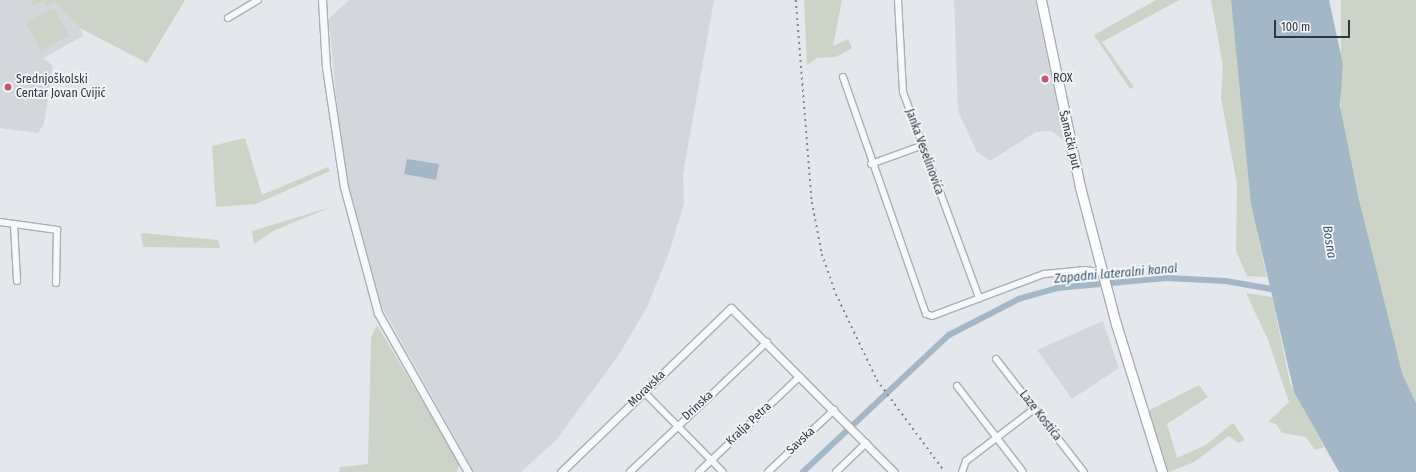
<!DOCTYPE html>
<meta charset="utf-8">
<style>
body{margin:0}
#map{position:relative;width:1416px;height:472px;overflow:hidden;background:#e4e7eb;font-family:"Fira Sans Condensed",sans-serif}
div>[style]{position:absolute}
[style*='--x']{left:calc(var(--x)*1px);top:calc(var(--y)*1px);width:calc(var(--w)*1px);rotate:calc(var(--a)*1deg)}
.built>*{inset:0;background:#d3d7dc}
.green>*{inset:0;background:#cbd4c6}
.water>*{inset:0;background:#a3b7c7}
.canal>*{height:5.5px;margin:-2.75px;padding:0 2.75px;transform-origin:2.75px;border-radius:2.75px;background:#a3b7c7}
.roads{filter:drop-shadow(1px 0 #a9aeb5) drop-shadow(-1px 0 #a9aeb5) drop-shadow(0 1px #a9aeb5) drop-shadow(0 -1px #a9aeb5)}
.minor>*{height:6px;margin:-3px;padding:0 3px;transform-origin:3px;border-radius:3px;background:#f7f8f9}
.tertiary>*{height:7px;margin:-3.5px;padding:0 3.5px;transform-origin:3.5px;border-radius:3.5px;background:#f7f8f9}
.primary>*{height:9px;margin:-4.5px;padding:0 4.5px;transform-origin:4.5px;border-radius:4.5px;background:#fff}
.rail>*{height:1.5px;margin-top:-0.75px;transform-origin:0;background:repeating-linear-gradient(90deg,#7f8893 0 2px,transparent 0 6px)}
.dots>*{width:11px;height:11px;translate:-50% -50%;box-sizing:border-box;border:2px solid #f4f6f8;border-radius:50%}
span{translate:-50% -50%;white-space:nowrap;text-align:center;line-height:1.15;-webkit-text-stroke:3.5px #f4f6f8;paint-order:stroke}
.poi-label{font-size:12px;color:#2d3642}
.left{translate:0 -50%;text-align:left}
.street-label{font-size:12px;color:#2d3642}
.water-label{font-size:13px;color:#3b5872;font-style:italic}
.scale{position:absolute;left:1274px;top:20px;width:76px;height:18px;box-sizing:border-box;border:2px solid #2d3642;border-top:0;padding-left:5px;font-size:12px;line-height:14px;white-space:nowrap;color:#2d3642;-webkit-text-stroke:3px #f4f6f8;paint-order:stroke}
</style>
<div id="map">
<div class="built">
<i style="clip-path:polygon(0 0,30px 0,34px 6px,44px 0,54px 2px,80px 28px,83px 36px,43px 58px,53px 66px,44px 124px,38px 133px,0 128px)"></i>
<i style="clip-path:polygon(349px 0,714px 0,683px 174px,684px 204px,669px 253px,646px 309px,618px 356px,557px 439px,521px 472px,474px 472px,382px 307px,348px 185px,336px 96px,329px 19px)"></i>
<i style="clip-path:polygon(954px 0,1035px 0,1065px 141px,1051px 131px,1036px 132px,990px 161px,977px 152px,958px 111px)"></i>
<i style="clip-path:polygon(1103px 321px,1119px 368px,1072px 399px,1037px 350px)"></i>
</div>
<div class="green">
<i style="clip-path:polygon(30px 0,185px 0,147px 63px,80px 28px,54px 2px,46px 6px,44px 1px,33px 6px)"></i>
<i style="clip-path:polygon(804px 0,842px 0,833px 46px,848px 39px,852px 48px,836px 57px,817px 58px,807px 65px)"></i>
<i style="clip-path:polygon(1156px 0,1179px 0,1102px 42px,1134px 87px,1130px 89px,1094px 35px)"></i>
<i style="clip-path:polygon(1211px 0,1231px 0,1257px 231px,1267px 277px,1247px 276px,1236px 251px,1237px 184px,1221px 98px,1223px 66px)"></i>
<i style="clip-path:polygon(1341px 0,1416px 0,1416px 403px,1402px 373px,1378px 288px,1341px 113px)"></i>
<i style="clip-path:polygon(54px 8px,69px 36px,41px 51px,26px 23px)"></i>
<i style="clip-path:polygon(245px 138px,262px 195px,328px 167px,330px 171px,256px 204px,216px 207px,212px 146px)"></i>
<i style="clip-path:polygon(331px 207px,273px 231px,254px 244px,252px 231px)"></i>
<i style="clip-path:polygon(141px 233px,218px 240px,220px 248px,143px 247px)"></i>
<i style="clip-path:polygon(1246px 293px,1272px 297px,1290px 383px,1324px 447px,1315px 450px,1306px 437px,1282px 433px,1276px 424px,1268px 422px,1289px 402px,1268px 340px)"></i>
<i style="clip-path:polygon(377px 325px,459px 463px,457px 472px,339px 472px,340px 467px,368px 464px,371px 338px)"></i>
<i style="clip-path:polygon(1199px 385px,1208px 397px,1167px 424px,1177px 458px,1206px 445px,1233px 423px,1245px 440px,1238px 443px,1229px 436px,1194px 462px,1169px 472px,1148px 411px)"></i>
</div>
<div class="water">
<i style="clip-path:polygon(1231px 0,1329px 0,1343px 64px,1340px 106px,1360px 204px,1402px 373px,1416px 403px,1416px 472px,1339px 472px,1294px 392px,1251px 204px)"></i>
<i style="clip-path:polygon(407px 159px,439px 164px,436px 180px,404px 174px)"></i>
</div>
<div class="canal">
<i style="--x:803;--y:472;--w:200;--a:-43.2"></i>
<i style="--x:949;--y:335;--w:79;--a:-27.2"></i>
<i style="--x:1019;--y:299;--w:40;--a:-16"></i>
<i style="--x:1057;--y:288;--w:109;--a:-5.2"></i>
<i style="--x:1166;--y:278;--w:60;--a:2.9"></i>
<i style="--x:1226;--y:281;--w:52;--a:10"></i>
</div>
<div class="roads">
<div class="minor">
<i style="--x:898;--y:0;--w:92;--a:86.9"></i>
<i style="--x:903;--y:92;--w:220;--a:69.7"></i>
<i style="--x:228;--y:18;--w:35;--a:-31"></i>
<i style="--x:843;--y:77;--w:251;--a:70.7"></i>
<i style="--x:926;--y:314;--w:6;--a:18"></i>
<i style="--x:932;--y:316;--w:120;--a:-20.6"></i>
<i style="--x:1044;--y:274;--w:41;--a:-5.6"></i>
<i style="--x:1085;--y:270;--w:18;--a:9"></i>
<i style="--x:871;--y:164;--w:53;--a:-19.8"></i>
<i style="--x:0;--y:222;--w:58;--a:8"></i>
<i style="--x:57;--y:230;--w:53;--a:91.1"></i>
<i style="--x:14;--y:225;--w:56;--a:86.9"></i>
<i style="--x:996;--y:359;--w:143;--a:52.1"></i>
<i style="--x:957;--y:386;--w:108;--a:52.5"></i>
<i style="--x:644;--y:392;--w:112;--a:45.4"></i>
<i style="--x:630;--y:472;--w:189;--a:-43.5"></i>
<i style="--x:699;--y:472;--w:139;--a:-43.5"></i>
<i style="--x:768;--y:472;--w:91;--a:-43.2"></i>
<i style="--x:836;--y:472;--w:42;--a:-44"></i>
<i style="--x:962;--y:472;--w:12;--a:-70"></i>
<i style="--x:966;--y:461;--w:86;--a:-37.4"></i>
</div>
<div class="tertiary">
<i style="--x:322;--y:0;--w:67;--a:86.6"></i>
<i style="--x:326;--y:67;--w:121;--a:81.5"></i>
<i style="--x:344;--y:187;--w:131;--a:74.9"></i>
<i style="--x:378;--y:313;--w:183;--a:60.5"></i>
<i style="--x:561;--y:472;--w:236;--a:-44"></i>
<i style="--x:731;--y:308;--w:231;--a:45.2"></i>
</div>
<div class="primary">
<i style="--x:1041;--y:0;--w:191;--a:78.2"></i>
<i style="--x:1080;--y:187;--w:142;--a:75.3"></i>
<i style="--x:1116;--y:324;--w:155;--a:72.7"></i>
</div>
</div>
<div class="rail">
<i style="--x:796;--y:0;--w:203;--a:85.5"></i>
<i style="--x:812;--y:202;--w:53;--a:79.1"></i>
<i style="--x:822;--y:254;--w:42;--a:70.7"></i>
<i style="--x:836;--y:294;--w:95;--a:64.5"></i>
<i style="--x:877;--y:380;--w:114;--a:53.5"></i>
</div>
<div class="dots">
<i style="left:1045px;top:79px;background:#c25770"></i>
<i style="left:8px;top:87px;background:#c25770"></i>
</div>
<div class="poi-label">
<span class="left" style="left:1053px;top:79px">ROX</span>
<span class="left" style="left:16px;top:87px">Srednjoškolski<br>Centar Jovan Cvijić</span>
</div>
<div class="street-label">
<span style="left:1069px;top:140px;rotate:77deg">Šamački put</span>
<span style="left:924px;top:152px;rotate:70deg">Janka Veselinovića</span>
<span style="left:647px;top:389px;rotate:-44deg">Moravska</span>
<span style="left:698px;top:406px;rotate:-43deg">Drinska</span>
<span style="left:1040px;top:416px;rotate:52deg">Laze Kostića</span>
<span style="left:749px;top:424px;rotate:-43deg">Kralja Petra</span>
<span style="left:801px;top:441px;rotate:-43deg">Savska</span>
</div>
<div class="water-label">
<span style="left:1329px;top:242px;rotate:81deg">Bosna</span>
<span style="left:1116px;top:274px;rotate:-5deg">Zapadni lateralni kanal</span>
</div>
<div class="scale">100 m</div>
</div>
